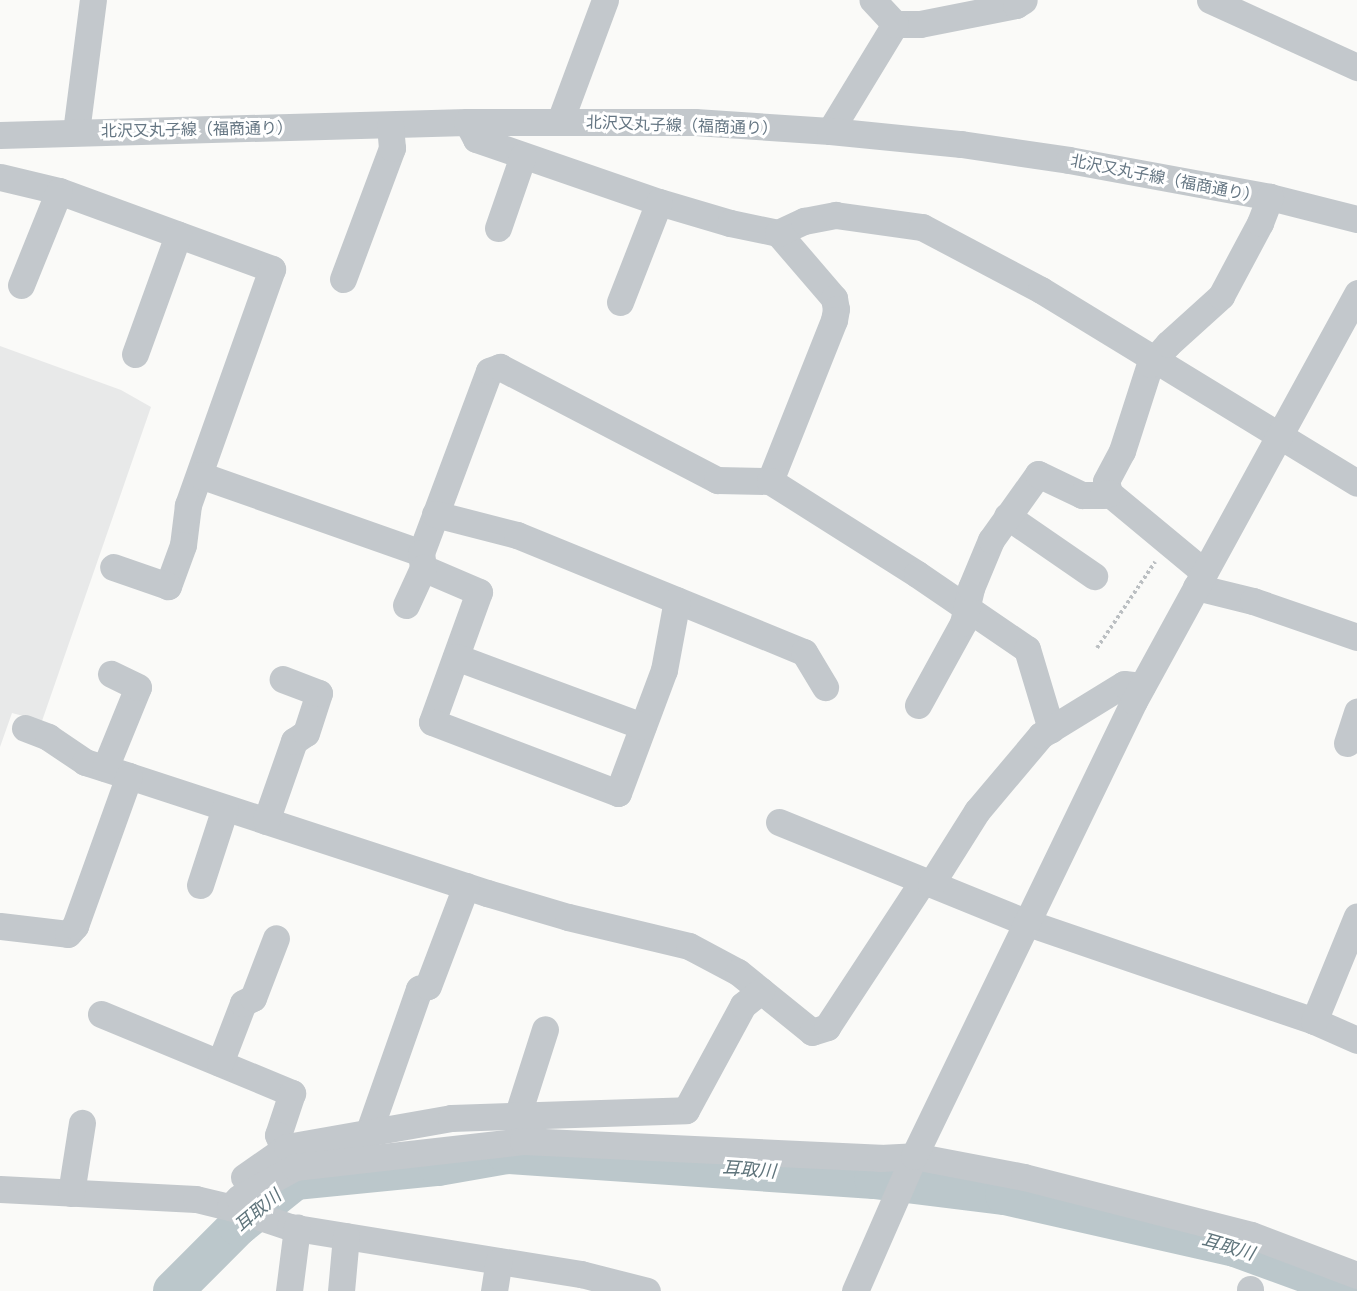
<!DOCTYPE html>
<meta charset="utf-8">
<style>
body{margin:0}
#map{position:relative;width:1357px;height:1291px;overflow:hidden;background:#fafaf8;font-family:Quicksand,"Noto Sans JP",sans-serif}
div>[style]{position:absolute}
.built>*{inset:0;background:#e8e9e9}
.river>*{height:40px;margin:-20px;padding:0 20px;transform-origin:20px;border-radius:20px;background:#bbc7cb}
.path>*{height:4px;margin-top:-2px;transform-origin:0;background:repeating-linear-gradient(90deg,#bbbfc2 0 3px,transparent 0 6px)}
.minor>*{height:27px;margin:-13.5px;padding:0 13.5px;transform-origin:13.5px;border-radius:13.5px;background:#c3c8cc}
span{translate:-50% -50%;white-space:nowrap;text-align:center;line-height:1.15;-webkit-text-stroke:6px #fff;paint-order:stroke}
.street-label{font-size:16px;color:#657683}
.water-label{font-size:18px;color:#60757c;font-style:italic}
</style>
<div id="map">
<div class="built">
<div style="clip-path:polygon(0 346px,121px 390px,151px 407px,42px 721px,12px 713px,0 747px)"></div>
</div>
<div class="river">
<div style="left:173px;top:1291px;width:92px;rotate:-45deg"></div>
<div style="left:238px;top:1226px;width:73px;rotate:-38.9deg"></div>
<div style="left:295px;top:1180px;width:144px;rotate:-5.6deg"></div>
<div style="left:438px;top:1166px;width:70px;rotate:-9.9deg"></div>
<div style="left:507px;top:1154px;width:368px;rotate:3.9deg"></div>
<div style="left:874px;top:1179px;width:132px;rotate:7deg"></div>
<div style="left:1005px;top:1195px;width:236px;rotate:12.7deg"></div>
<div style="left:1235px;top:1247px;width:129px;rotate:20deg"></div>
</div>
<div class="path">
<div style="left:1097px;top:648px;width:104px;rotate:-56deg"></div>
</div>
<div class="minor">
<div style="left:1210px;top:0;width:162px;rotate:24.5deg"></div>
<div style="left:895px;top:24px;width:25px"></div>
<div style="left:920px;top:24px;width:98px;rotate:-11.2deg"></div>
<div style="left:1016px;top:5px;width:9px;rotate:-32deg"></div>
<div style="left:560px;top:121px;width:129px;rotate:-69.6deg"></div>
<div style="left:467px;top:122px;width:19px;rotate:62deg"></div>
<div style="left:476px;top:139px;width:194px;rotate:19deg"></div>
<div style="left:659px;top:202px;width:74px;rotate:16.5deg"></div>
<div style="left:730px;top:223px;width:49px;rotate:11.8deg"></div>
<div style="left:778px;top:233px;width:86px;rotate:49.3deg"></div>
<div style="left:834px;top:298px;width:11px;rotate:80deg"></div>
<div style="left:836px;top:309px;width:11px;rotate:100deg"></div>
<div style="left:834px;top:320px;width:173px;rotate:111.7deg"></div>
<div style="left:830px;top:131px;width:125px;rotate:-58.7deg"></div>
<div style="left:895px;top:24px;width:33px;rotate:-133deg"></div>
<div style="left:76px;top:132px;width:133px;rotate:-82.7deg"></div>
<div style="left:0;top:135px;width:467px;rotate:-1.6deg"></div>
<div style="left:467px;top:122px;width:228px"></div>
<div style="left:695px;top:122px;width:135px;rotate:3.8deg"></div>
<div style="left:830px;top:131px;width:132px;rotate:5.7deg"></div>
<div style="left:961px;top:144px;width:109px;rotate:8.4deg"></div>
<div style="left:1069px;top:160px;width:204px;rotate:10.4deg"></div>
<div style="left:1270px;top:197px;width:90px;rotate:14.2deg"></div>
<div style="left:0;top:177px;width:61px;rotate:13.3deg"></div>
<div style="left:59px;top:191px;width:227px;rotate:20.1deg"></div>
<div style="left:272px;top:269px;width:251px;rotate:109.6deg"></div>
<div style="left:188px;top:505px;width:40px;rotate:97.1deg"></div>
<div style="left:183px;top:545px;width:44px;rotate:110.1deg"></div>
<div style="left:168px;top:586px;width:58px;rotate:-160.9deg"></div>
<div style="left:498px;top:228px;width:76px;rotate:-70.9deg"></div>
<div style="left:778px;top:233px;width:29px;rotate:-25deg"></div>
<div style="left:804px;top:221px;width:32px;rotate:-11deg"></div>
<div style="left:835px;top:215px;width:88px;rotate:7.9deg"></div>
<div style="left:922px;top:227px;width:135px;rotate:27.9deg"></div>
<div style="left:1041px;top:290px;width:370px;rotate:31.4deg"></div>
<div style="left:343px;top:279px;width:140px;rotate:-69.5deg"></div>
<div style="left:392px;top:148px;width:23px;rotate:-95deg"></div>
<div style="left:21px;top:285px;width:101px;rotate:-68deg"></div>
<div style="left:620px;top:302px;width:107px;rotate:-68.7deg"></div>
<div style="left:135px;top:354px;width:127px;rotate:-70.1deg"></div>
<div style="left:200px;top:475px;width:234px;rotate:19.4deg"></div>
<div style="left:421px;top:553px;width:194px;rotate:-69.5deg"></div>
<div style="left:489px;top:371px;width:12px;rotate:-20deg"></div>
<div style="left:500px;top:367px;width:245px;rotate:27.5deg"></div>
<div style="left:717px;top:480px;width:53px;rotate:1.1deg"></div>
<div style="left:770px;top:481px;width:174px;rotate:32.3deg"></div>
<div style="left:917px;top:574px;width:133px;rotate:34.3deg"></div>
<div style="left:1027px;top:649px;width:84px;rotate:73.3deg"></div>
<div style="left:435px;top:514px;width:85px;rotate:14.4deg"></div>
<div style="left:517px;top:535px;width:310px;rotate:22.2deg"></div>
<div style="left:804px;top:652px;width:41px;rotate:59deg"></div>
<div style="left:1007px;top:516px;width:106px;rotate:34.6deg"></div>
<div style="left:421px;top:553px;width:15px;rotate:82deg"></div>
<div style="left:423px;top:568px;width:61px;rotate:23.2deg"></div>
<div style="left:479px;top:592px;width:138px;rotate:109.9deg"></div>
<div style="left:432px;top:722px;width:199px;rotate:20.9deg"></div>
<div style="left:618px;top:793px;width:131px;rotate:-69.5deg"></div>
<div style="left:664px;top:670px;width:71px;rotate:-79.5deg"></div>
<div style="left:1204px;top:572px;width:124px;rotate:-140.3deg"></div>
<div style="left:1109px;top:493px;width:12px;rotate:-104deg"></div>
<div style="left:1106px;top:481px;width:34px;rotate:-62deg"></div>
<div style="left:1122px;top:451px;width:91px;rotate:-72.2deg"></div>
<div style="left:1150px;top:364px;width:27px;rotate:-48deg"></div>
<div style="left:1168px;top:344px;width:72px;rotate:-42.2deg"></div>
<div style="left:1221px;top:296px;width:83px;rotate:-61.9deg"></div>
<div style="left:1260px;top:223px;width:28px;rotate:-69deg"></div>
<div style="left:1196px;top:587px;width:59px;rotate:13.8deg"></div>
<div style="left:1253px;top:601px;width:110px;rotate:19.1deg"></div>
<div style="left:406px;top:605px;width:41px;rotate:-65.3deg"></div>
<div style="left:456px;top:657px;width:199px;rotate:20.3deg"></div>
<div style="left:918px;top:705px;width:94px;rotate:-61.2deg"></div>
<div style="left:963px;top:623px;width:36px;rotate:-77deg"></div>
<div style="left:971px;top:588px;width:52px;rotate:-67.4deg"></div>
<div style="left:991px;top:540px;width:81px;rotate:-54.5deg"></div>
<div style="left:1038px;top:474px;width:49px;rotate:25.5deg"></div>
<div style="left:1082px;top:495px;width:21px"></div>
<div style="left:1103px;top:495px;width:6px;rotate:-18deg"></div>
<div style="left:25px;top:728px;width:25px;rotate:21deg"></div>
<div style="left:48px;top:737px;width:45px;rotate:34deg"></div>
<div style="left:85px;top:762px;width:46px;rotate:17.7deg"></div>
<div style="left:129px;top:776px;width:377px;rotate:18.1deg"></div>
<div style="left:487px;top:893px;width:84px;rotate:16.5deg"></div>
<div style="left:568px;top:917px;width:124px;rotate:13.5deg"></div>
<div style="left:689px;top:946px;width:55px;rotate:28deg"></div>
<div style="left:738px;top:972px;width:95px;rotate:39deg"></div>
<div style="left:812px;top:1032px;width:16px;rotate:-18deg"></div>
<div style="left:827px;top:1027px;width:175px;rotate:-56.7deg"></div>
<div style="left:1347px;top:743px;width:33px;rotate:-72deg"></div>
<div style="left:105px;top:768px;width:87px;rotate:-67.8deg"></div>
<div style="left:138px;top:687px;width:30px;rotate:-154deg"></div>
<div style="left:266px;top:821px;width:85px;rotate:-70.7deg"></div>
<div style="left:294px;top:741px;width:14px;rotate:-34deg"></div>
<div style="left:306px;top:733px;width:42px;rotate:-72deg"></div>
<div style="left:319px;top:693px;width:39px;rotate:-159deg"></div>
<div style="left:779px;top:822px;width:269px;rotate:22.1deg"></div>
<div style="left:1028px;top:923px;width:302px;rotate:18.9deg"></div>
<div style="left:1314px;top:1021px;width:47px;rotate:23.8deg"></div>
<div style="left:931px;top:884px;width:86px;rotate:-57.8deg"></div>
<div style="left:977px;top:811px;width:99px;rotate:-49.9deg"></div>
<div style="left:1041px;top:735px;width:97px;rotate:-31.6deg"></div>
<div style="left:1124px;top:684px;width:18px;rotate:6deg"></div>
<div style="left:200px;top:885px;width:81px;rotate:-72deg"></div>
<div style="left:0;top:926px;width:68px;rotate:6.7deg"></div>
<div style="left:68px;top:934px;width:11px;rotate:-49deg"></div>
<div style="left:75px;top:926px;width:159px;rotate:-70.2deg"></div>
<div style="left:101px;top:1014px;width:207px;rotate:22.5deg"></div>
<div style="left:292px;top:1093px;width:44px;rotate:108.4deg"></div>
<div style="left:278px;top:1135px;width:15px;rotate:67deg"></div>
<div style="left:1314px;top:1021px;width:113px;rotate:-67.7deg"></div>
<div style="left:220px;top:1063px;width:64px;rotate:-69deg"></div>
<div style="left:243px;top:1003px;width:11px;rotate:-27deg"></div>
<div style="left:253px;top:998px;width:64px;rotate:-69deg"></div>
<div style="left:517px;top:1117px;width:92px;rotate:-72.3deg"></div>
<div style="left:369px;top:1131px;width:151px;rotate:-70.6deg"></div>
<div style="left:419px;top:989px;width:9px;rotate:-18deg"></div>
<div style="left:428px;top:986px;width:107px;rotate:-69.2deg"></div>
<div style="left:244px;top:1177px;width:52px;rotate:-34.9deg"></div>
<div style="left:287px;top:1147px;width:167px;rotate:-10deg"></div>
<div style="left:451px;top:1118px;width:235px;rotate:-1.9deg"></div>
<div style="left:686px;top:1110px;width:119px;rotate:-61.5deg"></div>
<div style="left:743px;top:1005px;width:23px;rotate:-38deg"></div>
<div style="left:0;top:1189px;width:196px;rotate:2.9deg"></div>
<div style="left:196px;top:1199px;width:42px;rotate:13.7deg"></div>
<div style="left:237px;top:1209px;width:56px;rotate:18.8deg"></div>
<div style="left:290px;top:1227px;width:295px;rotate:9.2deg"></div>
<div style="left:581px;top:1274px;width:68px;rotate:14.4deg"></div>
<div style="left:71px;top:1193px;width:71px;rotate:-81.1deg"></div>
<div style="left:230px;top:1207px;width:13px;rotate:-45deg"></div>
<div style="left:239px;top:1198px;width:64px;rotate:-29deg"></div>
<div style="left:295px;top:1167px;width:229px;rotate:-6.5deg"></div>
<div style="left:523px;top:1141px;width:357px;rotate:2.7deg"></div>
<div style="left:880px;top:1158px;width:34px;rotate:-3deg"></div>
<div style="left:914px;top:1156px;width:112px;rotate:10.8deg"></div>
<div style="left:1024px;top:1177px;width:234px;rotate:14.3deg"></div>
<div style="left:1251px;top:1235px;width:113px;rotate:20.7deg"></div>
<div style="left:289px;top:1291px;width:64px;rotate:-82.8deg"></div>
<div style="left:341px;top:1291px;width:55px;rotate:-84.8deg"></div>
<div style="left:494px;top:1291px;width:30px;rotate:-81deg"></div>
<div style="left:855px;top:1291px;width:147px;rotate:-66.4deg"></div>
<div style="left:914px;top:1156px;width:505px;rotate:-64.2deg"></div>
<div style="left:1134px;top:701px;width:465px;rotate:-61.3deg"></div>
<div style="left:1250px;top:1291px;width:2px;rotate:-90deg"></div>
</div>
<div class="street-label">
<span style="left:682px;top:125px;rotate:2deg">北沢又丸子線（福商通り）</span>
<span style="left:197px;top:129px;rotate:-1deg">北沢又丸子線（福商通り）</span>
<span style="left:1165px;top:178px;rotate:11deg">北沢又丸子線（福商通り）</span>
</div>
<div class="water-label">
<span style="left:749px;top:1170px;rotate:4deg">耳取川</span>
<span style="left:258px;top:1211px;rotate:-40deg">耳取川</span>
<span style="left:1228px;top:1247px;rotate:16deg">耳取川</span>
</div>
</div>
